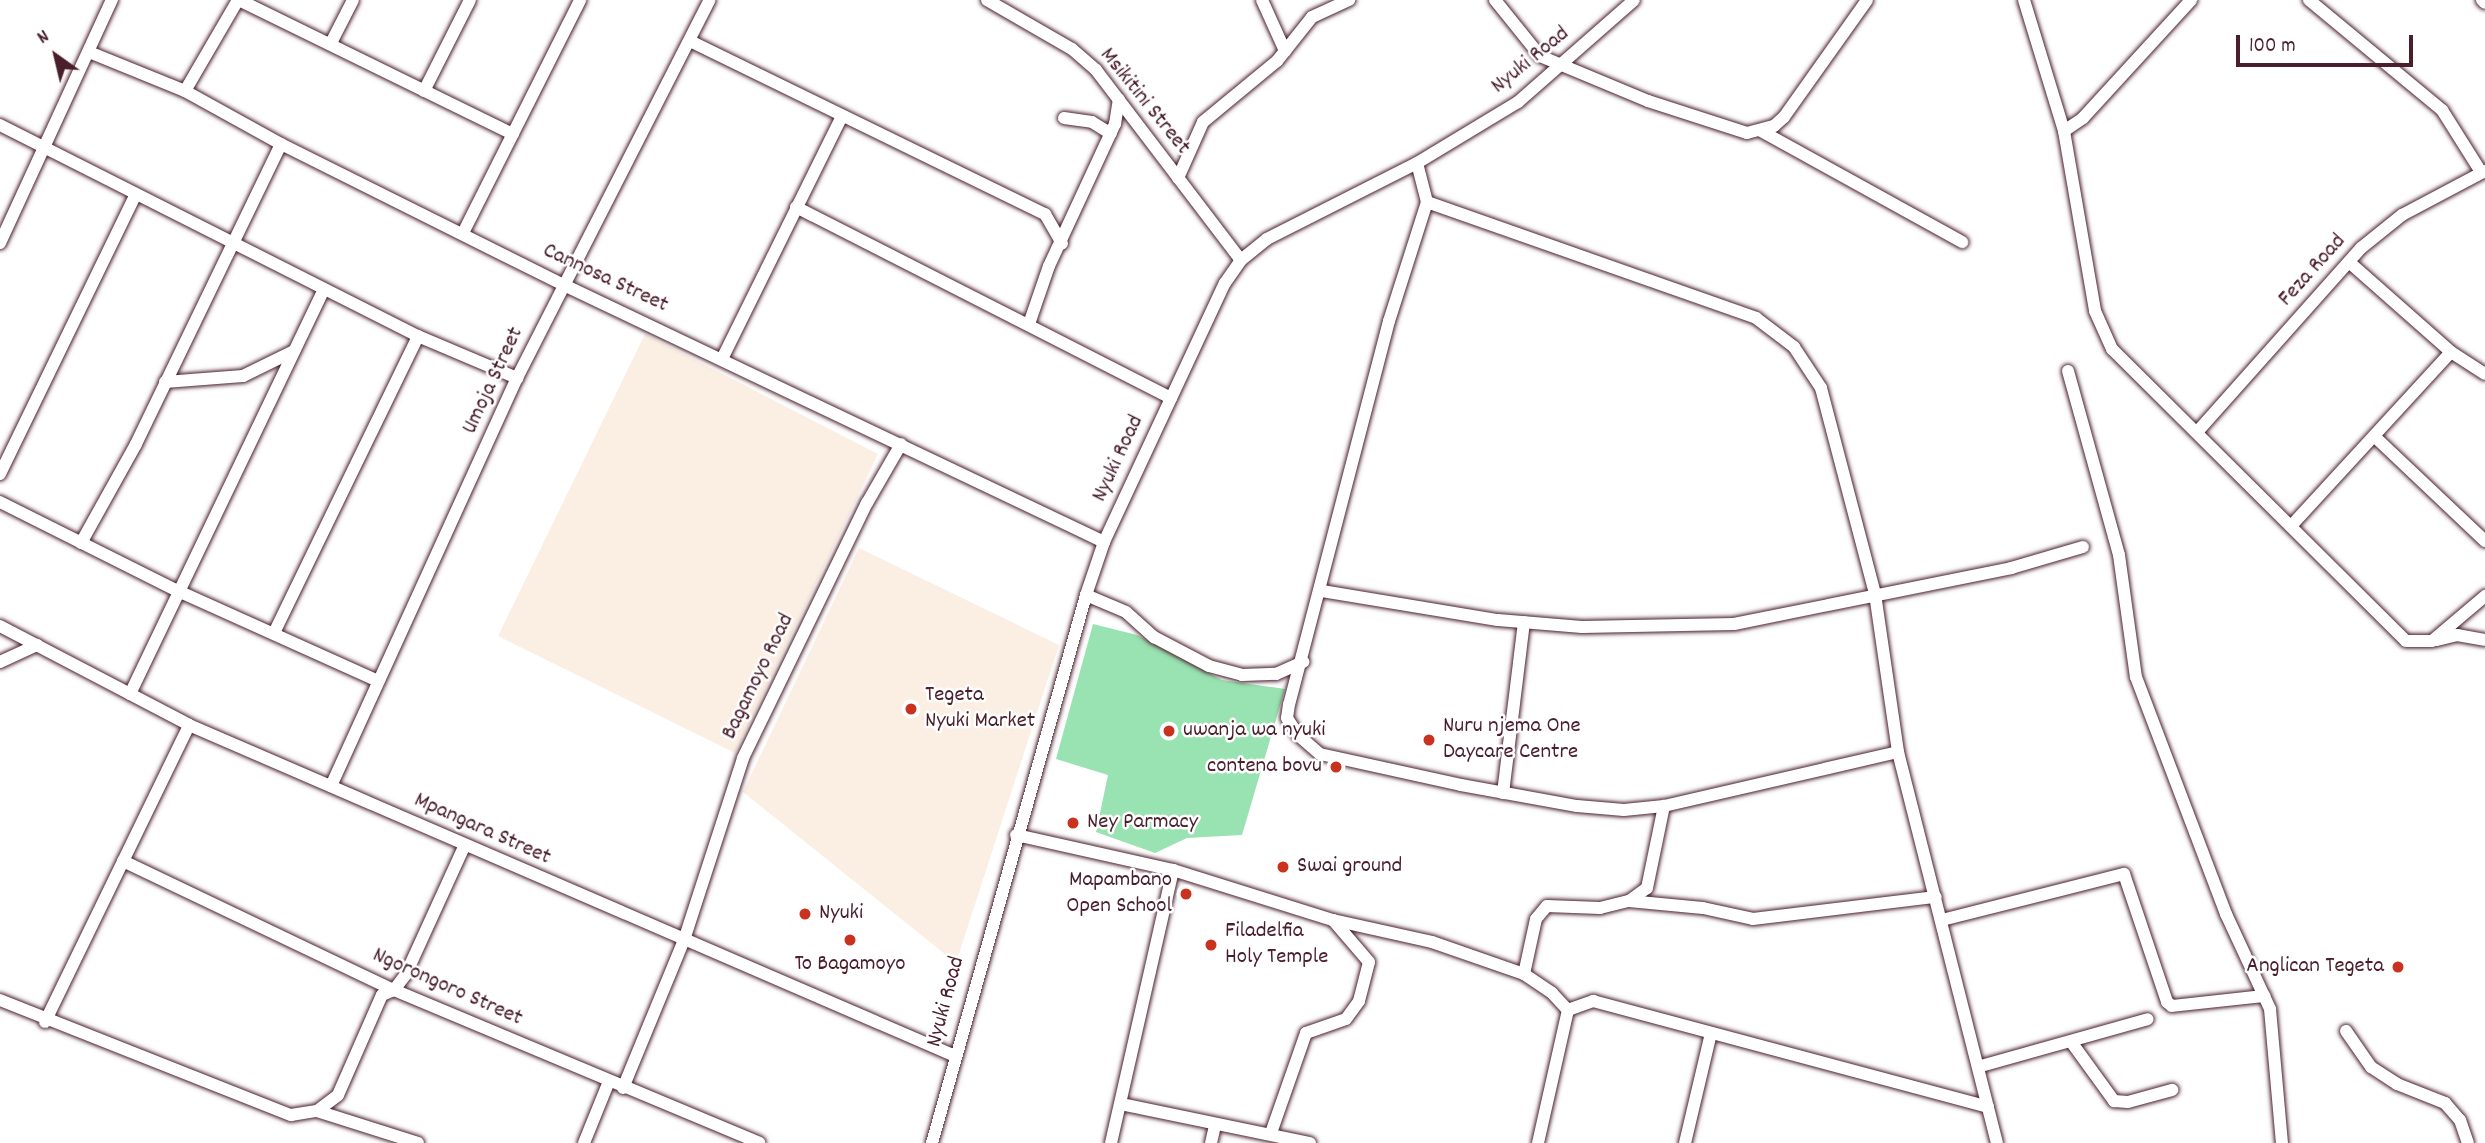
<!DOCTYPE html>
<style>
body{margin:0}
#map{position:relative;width:2485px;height:1143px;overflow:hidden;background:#fff;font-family:Dekko,sans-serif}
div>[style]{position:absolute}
.built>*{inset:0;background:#fbefe3}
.green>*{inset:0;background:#99e2b1}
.roads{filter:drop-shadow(0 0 2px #4a1f2b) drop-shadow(0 0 2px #4a1f2b)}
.minor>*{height:12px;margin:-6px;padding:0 6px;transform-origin:6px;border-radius:6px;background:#fff}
.dots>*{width:19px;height:19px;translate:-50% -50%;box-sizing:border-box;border:4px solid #fff;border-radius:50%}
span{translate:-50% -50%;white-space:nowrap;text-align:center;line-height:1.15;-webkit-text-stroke:5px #fff;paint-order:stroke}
.street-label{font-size:23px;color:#4a1f2b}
.poi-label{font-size:23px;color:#4a1f2b}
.left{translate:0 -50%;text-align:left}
.right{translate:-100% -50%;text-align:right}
.north{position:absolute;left:21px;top:21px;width:70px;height:70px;-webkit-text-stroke:5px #fff;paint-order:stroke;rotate:326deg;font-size:19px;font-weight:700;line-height:28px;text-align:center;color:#4a1f2b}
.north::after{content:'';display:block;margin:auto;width:24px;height:32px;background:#4a1f2b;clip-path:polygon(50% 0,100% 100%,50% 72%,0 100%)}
.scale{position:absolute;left:2236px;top:35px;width:177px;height:32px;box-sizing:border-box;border:4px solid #4a1f2b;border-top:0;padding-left:9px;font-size:21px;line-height:24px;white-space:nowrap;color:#4a1f2b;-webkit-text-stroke:5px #fff;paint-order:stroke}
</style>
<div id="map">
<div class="built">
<div style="clip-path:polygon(645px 334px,878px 454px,735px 753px,498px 636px)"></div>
<div style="clip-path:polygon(859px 548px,1059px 645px,956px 963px,743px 792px)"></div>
</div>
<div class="green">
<div style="clip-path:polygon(1093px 624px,1137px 635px,1222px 680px,1285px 689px,1242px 835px,1187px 838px,1155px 853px,1096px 832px,1108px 775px,1056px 759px)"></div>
</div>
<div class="roads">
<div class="minor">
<div style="left:239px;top:0;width:305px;rotate:26.1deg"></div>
<div style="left:987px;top:0;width:98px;rotate:30deg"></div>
<div style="left:1072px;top:49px;width:32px;rotate:41deg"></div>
<div style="left:1096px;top:70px;width:239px;rotate:52.7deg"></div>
<div style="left:1262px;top:0;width:56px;rotate:65.7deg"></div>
<div style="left:1495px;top:0;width:72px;rotate:51.2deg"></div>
<div style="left:1540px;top:56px;width:117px;rotate:22.6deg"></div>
<div style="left:1648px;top:101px;width:104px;rotate:17.9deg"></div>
<div style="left:1747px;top:133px;width:28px;rotate:-15deg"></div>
<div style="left:1774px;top:126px;width:13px;rotate:-42deg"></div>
<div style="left:1784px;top:117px;width:143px;rotate:-54.6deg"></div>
<div style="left:2024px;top:0;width:137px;rotate:73deg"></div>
<div style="left:2064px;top:131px;width:183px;rotate:80.2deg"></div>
<div style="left:2095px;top:311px;width:42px;rotate:65.9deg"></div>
<div style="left:2112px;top:349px;width:414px;rotate:44.8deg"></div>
<div style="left:2406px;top:641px;width:26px"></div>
<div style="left:2432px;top:641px;width:70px;rotate:-40.3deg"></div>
<div style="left:2309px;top:0;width:173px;rotate:39.6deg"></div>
<div style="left:2442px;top:110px;width:73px;rotate:57.8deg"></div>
<div style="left:2482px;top:0;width:4px;rotate:45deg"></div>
<div style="left:690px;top:41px;width:395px;rotate:26deg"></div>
<div style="left:1045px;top:214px;width:34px;rotate:60deg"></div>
<div style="left:331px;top:43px;width:48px;rotate:-62.9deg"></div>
<div style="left:89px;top:52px;width:104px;rotate:22.1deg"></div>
<div style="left:185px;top:91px;width:110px;rotate:28.9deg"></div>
<div style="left:281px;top:144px;width:316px;rotate:26.5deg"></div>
<div style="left:564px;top:285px;width:598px;rotate:25.45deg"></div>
<div style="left:185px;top:91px;width:105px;rotate:-59.8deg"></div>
<div style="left:424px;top:91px;width:102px;rotate:-63.2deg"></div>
<div style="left:1064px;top:118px;width:28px;rotate:8deg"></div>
<div style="left:1092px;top:122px;width:22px;rotate:32deg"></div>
<div style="left:0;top:125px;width:468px;rotate:26.8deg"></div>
<div style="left:418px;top:336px;width:108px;rotate:23deg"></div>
<div style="left:1761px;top:131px;width:230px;rotate:28.9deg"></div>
<div style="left:2064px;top:131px;width:23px;rotate:-34deg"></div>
<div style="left:2083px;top:118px;width:160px;rotate:-47.5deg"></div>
<div style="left:1417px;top:163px;width:40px;rotate:75.6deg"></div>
<div style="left:1427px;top:202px;width:125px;rotate:107.7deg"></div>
<div style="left:1389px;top:321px;width:396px;rotate:104.6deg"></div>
<div style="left:1289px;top:704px;width:14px;rotate:98deg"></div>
<div style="left:1287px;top:718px;width:20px;rotate:57deg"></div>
<div style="left:1298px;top:735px;width:29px;rotate:41deg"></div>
<div style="left:1320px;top:754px;width:144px;rotate:12.4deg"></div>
<div style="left:1461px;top:785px;width:118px;rotate:10.3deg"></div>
<div style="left:1577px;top:806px;width:47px;rotate:4.9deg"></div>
<div style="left:1624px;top:810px;width:40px;rotate:-5.7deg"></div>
<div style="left:1664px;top:806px;width:240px;rotate:-13deg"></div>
<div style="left:1178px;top:178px;width:61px;rotate:-65.9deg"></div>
<div style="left:1203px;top:122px;width:96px;rotate:-39.5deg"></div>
<div style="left:1277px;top:61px;width:56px;rotate:-51.5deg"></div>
<div style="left:1312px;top:17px;width:41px;rotate:-24.7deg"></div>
<div style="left:1427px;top:202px;width:349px;rotate:19.4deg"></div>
<div style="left:1756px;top:318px;width:48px;rotate:37.3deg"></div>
<div style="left:1794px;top:347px;width:49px;rotate:56.6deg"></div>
<div style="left:1821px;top:388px;width:213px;rotate:75.3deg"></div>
<div style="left:1875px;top:594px;width:160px;rotate:81.7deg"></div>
<div style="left:1898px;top:752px;width:403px;rotate:75.8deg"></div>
<div style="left:796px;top:207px;width:421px;rotate:27deg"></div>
<div style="left:463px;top:233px;width:261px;rotate:-63.3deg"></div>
<div style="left:0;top:243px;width:268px;rotate:-65.3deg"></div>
<div style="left:2349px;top:262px;width:136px;rotate:41.4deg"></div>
<div style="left:2451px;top:352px;width:40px;rotate:32.9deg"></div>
<div style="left:1029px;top:324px;width:61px;rotate:-71deg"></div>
<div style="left:1049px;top:266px;width:157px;rotate:-65.1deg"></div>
<div style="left:1115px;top:124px;width:25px;rotate:-81deg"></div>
<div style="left:723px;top:357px;width:269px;rotate:-63.7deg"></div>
<div style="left:2068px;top:371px;width:191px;rotate:74.5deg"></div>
<div style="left:2119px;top:555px;width:123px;rotate:82.1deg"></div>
<div style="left:2136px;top:677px;width:254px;rotate:69.2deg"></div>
<div style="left:2226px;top:914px;width:105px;rotate:65.1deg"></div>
<div style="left:2270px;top:1009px;width:135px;rotate:84.9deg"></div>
<div style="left:165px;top:382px;width:78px;rotate:-4.4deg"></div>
<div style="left:243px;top:376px;width:57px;rotate:-26.1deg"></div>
<div style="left:2198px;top:431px;width:245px;rotate:-48.3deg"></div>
<div style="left:2361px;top:248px;width:53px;rotate:-38.8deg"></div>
<div style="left:2402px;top:215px;width:94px;rotate:-27.9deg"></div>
<div style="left:2374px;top:436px;width:153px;rotate:43.4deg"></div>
<div style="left:0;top:474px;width:311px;rotate:-64.1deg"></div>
<div style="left:0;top:502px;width:199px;rotate:26.6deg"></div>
<div style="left:178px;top:591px;width:217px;rotate:24.2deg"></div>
<div style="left:2291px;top:526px;width:236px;rotate:-47.4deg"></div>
<div style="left:81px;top:543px;width:113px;rotate:-60.9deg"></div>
<div style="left:136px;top:444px;width:333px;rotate:-64.2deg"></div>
<div style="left:1322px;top:591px;width:178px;rotate:9.4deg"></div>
<div style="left:1498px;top:620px;width:84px;rotate:4.8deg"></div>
<div style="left:1582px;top:627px;width:152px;rotate:-1.1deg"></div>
<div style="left:1734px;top:624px;width:283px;rotate:-11.4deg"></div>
<div style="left:2011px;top:568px;width:75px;rotate:-16.3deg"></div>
<div style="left:1086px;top:595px;width:43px;rotate:23deg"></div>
<div style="left:1126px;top:612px;width:38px;rotate:42deg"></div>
<div style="left:1154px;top:637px;width:62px;rotate:27.8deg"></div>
<div style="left:1209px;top:666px;width:34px;rotate:15deg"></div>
<div style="left:1242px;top:675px;width:34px;rotate:-2deg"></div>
<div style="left:1276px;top:674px;width:30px;rotate:-24deg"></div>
<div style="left:0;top:626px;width:213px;rotate:27.6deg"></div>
<div style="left:189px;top:725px;width:834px;rotate:23.37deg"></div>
<div style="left:274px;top:633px;width:330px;rotate:-64.1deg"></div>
<div style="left:2437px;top:640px;width:21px;rotate:-14deg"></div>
<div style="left:2457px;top:635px;width:28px;rotate:10deg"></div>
<div style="left:0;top:662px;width:41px;rotate:-24.7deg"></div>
<div style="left:130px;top:694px;width:449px;rotate:-64.4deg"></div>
<div style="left:331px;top:786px;width:448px;rotate:-65.5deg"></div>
<div style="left:517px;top:378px;width:424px;rotate:-63deg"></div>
<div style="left:1503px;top:793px;width:172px;rotate:-83deg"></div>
<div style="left:1016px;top:835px;width:161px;rotate:12.6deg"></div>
<div style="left:1173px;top:870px;width:168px;rotate:17.4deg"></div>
<div style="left:1333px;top:920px;width:101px;rotate:12.5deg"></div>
<div style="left:1432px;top:942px;width:97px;rotate:19.2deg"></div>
<div style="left:1524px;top:974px;width:34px;rotate:34deg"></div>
<div style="left:1552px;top:993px;width:23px;rotate:47deg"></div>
<div style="left:123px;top:861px;width:300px;rotate:25.5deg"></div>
<div style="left:394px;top:990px;width:396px;rotate:22.7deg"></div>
<div style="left:1629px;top:901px;width:74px;rotate:5.4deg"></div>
<div style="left:1703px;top:908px;width:51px;rotate:12.4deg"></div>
<div style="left:1753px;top:919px;width:184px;rotate:-6.9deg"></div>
<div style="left:1942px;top:920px;width:188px;rotate:-14.2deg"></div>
<div style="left:2124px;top:874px;width:135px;rotate:71.4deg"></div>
<div style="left:2167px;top:1002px;width:6px;rotate:39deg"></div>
<div style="left:2172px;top:1006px;width:93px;rotate:-6.2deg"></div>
<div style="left:1524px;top:974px;width:56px;rotate:-77.7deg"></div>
<div style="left:1536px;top:919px;width:17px;rotate:-50deg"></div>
<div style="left:1547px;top:906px;width:53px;rotate:2.2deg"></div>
<div style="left:1600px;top:908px;width:30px;rotate:-14deg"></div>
<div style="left:1629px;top:901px;width:22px;rotate:-36deg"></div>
<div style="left:1647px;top:888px;width:84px;rotate:-78.3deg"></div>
<div style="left:0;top:1000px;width:313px;rotate:21.6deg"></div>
<div style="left:291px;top:1115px;width:26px;rotate:-9deg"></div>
<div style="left:317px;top:1111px;width:26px;rotate:-37deg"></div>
<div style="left:338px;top:1095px;width:109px;rotate:-66.3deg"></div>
<div style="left:382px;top:995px;width:13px;rotate:-23deg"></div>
<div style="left:394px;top:990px;width:20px;rotate:-53deg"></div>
<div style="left:406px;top:974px;width:140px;rotate:-65.5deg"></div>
<div style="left:45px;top:1022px;width:330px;rotate:-64.1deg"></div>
<div style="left:2346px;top:1031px;width:44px;rotate:55.2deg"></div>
<div style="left:2371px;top:1067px;width:31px;rotate:33deg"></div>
<div style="left:2397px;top:1084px;width:52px;rotate:21.6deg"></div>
<div style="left:2445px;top:1103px;width:23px;rotate:49deg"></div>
<div style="left:2460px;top:1120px;width:24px;rotate:71deg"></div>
<div style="left:2072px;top:1043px;width:72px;rotate:54.1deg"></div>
<div style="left:2114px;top:1101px;width:14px;rotate:4deg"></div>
<div style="left:2128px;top:1102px;width:46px;rotate:-15.3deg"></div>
<div style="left:1981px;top:1066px;width:173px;rotate:-15.7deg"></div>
<div style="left:623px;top:1088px;width:160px;rotate:-67.6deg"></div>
<div style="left:684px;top:940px;width:191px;rotate:-72deg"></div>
<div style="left:743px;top:758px;width:284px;rotate:-64.1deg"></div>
<div style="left:867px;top:503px;width:68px;rotate:-60deg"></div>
<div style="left:1121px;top:1104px;width:193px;rotate:11.7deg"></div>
<div style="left:317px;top:1111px;width:106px;rotate:17.6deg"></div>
<div style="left:1271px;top:1133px;width:106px;rotate:-70.7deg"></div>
<div style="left:1306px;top:1033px;width:42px;rotate:-19.3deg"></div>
<div style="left:1346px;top:1019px;width:22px;rotate:-54deg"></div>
<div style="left:1359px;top:1001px;width:40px;rotate:-75.6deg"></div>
<div style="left:1369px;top:962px;width:55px;rotate:-130.6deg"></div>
<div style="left:584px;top:1143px;width:67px;rotate:-68deg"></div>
<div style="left:932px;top:1143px;width:569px;rotate:-74.3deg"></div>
<div style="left:1086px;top:595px;width:56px;rotate:-71.2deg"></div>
<div style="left:1104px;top:542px;width:286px;rotate:-65deg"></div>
<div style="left:1225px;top:283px;width:28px;rotate:-55deg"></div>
<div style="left:1241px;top:260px;width:33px;rotate:-39deg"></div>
<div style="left:1267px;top:239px;width:168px;rotate:-26.9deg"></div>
<div style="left:1417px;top:163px;width:118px;rotate:-31.1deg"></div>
<div style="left:1518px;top:102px;width:154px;rotate:-41.3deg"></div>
<div style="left:1111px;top:1143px;width:280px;rotate:-77.2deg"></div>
<div style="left:1211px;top:1143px;width:18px;rotate:-77deg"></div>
<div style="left:1538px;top:1143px;width:136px;rotate:-77.3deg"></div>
<div style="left:1568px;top:1010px;width:27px;rotate:-20deg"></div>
<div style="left:1593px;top:1001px;width:409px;rotate:15deg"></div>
<div style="left:1685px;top:1143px;width:113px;rotate:-76.7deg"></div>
</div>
</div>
<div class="dots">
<div style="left:911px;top:709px;background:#c8321e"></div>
<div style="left:1169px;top:731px;background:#c8321e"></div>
<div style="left:1429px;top:740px;background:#c8321e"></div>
<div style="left:1336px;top:767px;background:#c8321e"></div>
<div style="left:1073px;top:823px;background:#c8321e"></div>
<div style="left:1283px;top:867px;background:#c8321e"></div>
<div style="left:1186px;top:894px;background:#c8321e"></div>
<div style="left:805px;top:914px;background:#c8321e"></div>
<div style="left:850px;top:940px;background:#c8321e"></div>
<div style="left:1211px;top:945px;background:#c8321e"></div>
<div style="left:2398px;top:967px;background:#c8321e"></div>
</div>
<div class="street-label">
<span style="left:1531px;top:61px;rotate:-39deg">Nyuki Road</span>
<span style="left:1144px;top:102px;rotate:51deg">Msikitini Street</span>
<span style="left:2313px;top:271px;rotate:-48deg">Feza Road</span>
<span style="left:605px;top:279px;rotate:25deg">Cannosa Street</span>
<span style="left:494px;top:381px;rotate:-65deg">Umoja Street</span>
<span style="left:1119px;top:459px;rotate:-65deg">Nyuki Road</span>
<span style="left:759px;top:677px;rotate:-64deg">Bagamoyo Road</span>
<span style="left:482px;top:830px;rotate:24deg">Mpangara Street</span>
<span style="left:447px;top:988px;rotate:24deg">Ngorongoro Street</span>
<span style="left:947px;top:1002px;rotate:-75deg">Nyuki Road</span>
</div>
<div class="poi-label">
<span class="left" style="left:925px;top:709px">Tegeta<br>Nyuki Market</span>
<span class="left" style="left:1443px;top:740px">Nuru njema One<br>Daycare Centre</span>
<span class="left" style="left:1183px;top:731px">uwanja wa nyuki</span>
<span class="right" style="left:1322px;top:767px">contena bovu</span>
<span class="left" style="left:1087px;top:823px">Ney Parmacy</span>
<span class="left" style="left:1297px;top:867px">Swai ground</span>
<span class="right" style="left:1172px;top:894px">Mapambano<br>Open School</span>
<span class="left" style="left:819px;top:914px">Nyuki</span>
<span class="left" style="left:1225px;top:945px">Filadelfia<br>Holy Temple</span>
<span style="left:850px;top:965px">To Bagamoyo</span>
<span class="right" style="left:2384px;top:967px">Anglican Tegeta</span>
</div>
<div class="north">N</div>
<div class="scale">100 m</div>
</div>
